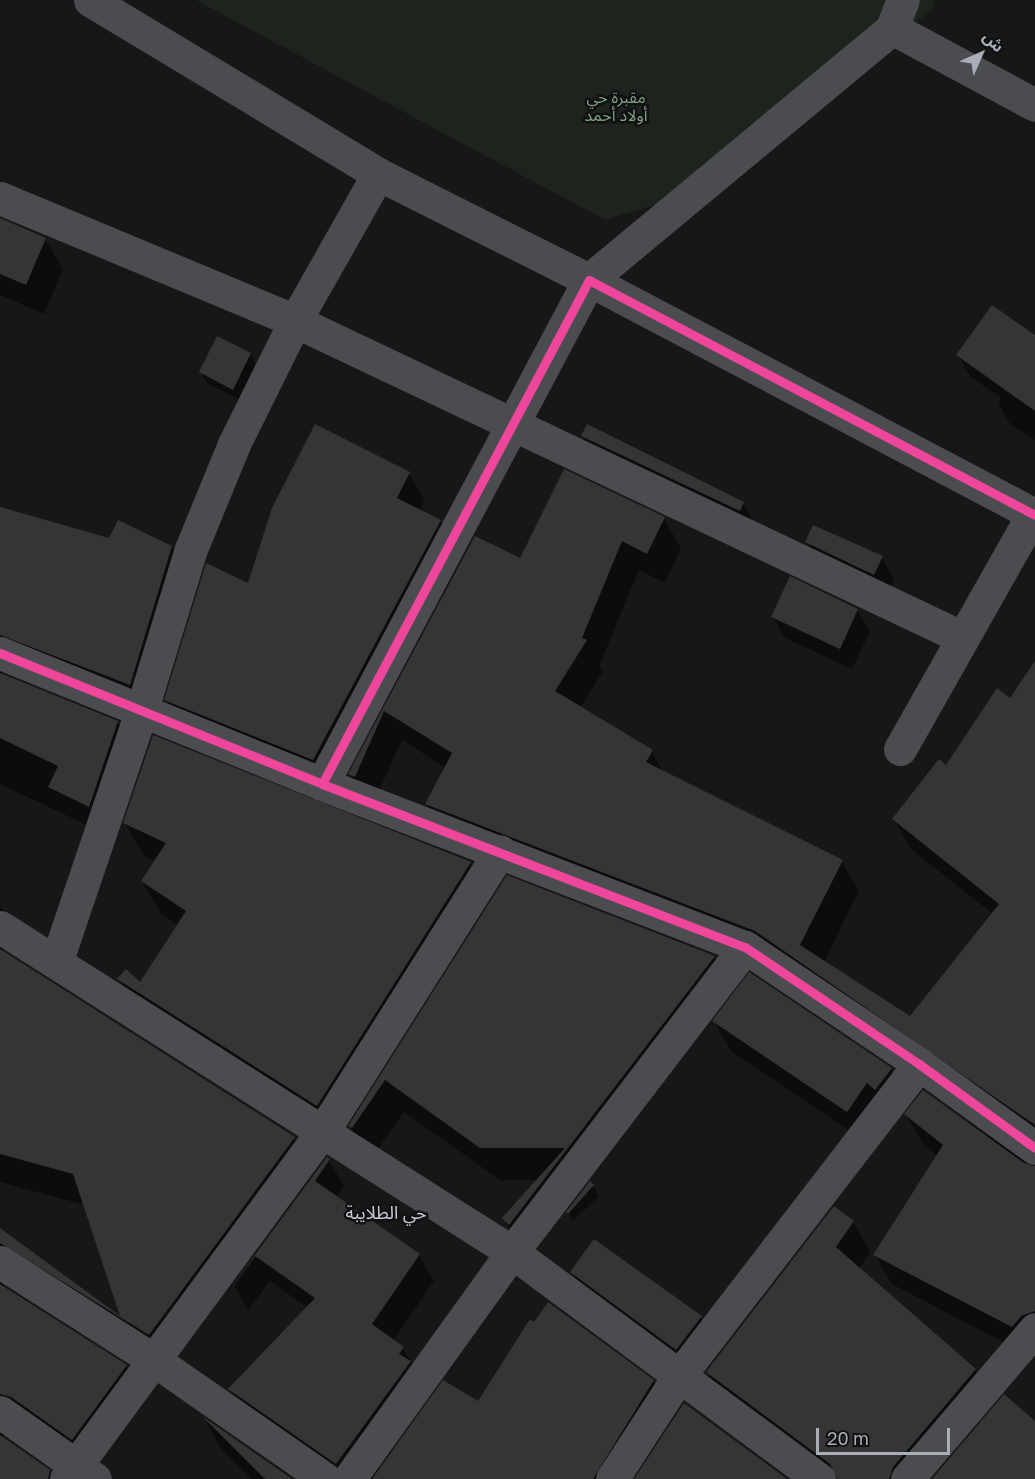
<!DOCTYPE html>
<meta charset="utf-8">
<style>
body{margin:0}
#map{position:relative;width:1035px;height:1479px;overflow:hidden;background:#171717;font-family:"Golos Text","Noto Sans Arabic",sans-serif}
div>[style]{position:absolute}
.green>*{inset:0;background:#1d241e}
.shadow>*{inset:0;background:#0007}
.building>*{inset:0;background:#353536}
.minor>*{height:33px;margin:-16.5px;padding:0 16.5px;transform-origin:16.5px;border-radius:16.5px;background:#4b4c50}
.cycleway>*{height:9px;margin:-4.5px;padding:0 4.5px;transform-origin:4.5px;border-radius:4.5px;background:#ed469a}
span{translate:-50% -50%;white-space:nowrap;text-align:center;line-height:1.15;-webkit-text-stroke:5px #111113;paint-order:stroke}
.park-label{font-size:16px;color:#7fa381}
.neighbourhood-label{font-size:18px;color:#c9ccd4}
.north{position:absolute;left:951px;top:24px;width:60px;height:60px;-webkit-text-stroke:4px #111113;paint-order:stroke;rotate:45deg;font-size:16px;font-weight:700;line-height:24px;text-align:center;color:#a8adb8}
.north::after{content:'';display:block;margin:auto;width:21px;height:27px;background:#a8adb8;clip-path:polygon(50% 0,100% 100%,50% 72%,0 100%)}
.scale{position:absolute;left:816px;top:1428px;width:134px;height:27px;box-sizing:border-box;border:3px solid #a8adb8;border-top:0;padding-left:8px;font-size:18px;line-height:21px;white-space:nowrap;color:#a8adb8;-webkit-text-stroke:4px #111113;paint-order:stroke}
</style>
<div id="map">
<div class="green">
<div style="clip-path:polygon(196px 0,934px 0,933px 9px,683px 196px,605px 220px)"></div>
</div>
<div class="shadow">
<div style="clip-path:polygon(0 180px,20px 210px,6px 213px,1px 219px,45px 239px,63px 269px,44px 314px,0 295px)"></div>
<div style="clip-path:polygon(218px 338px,250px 354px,256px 365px,239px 399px,207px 383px,201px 372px)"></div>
<div style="clip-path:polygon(1035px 341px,1035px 440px,1010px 424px,998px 403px,1001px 398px,970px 376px,958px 355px)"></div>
<div style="clip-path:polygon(583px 436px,743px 503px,760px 534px,600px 466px)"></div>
<div style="clip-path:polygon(409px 474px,425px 501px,419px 511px,440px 521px,455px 548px,329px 786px,182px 727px,166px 699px,249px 585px)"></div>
<div style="clip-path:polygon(0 508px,110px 540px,171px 547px,188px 576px,146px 713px,4px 667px,1px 675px,117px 722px,134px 751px,106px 834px,0 784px)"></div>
<div style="clip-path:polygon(664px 519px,681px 548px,665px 583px,639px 570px,599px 666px,603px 671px,580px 708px,652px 751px,663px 772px,842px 861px,859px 891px,824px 962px,910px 1018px,993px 914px,911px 849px,894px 820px,1035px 673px,1035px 1142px,774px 961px,444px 833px,427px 804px,446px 768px,402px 740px,372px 806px,367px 804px,350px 774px,475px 538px,521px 560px)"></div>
<div style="clip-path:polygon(807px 542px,882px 558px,894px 579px,886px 595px,819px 563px)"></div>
<div style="clip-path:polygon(857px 610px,870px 631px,852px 669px,785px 638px,773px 617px)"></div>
<div style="clip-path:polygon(125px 823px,470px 863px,489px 896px,336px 1138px,138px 1012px,119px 979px,140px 984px,178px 925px,161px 914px,142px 881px,155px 861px,144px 856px)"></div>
<div style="clip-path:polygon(507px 877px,714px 957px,732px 989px,522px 1251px,504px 1218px,538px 1180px,500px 1180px,404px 1112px,371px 1159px,350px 1126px)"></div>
<div style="clip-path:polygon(0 906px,24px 943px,11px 944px,2px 952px,294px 1138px,314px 1172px,169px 1368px,20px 1277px,3px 1285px,126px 1366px,145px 1400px,92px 1472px,12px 1428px,2px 1436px,49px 1471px,53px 1479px,0 1479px,0 1230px,123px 1320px,85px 1205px,0 1182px)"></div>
<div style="clip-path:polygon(714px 1021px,891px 1069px,908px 1100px,865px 1141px,731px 1051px)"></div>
<div style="clip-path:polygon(923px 1092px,1035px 1167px,1035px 1351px,1030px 1356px,892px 1284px,875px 1255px,938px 1156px,923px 1144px,906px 1114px)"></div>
<div style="clip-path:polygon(328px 1159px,344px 1186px,336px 1197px,419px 1255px,434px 1281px,393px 1341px,403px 1348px,418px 1374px,337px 1479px,245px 1415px,230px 1389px,308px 1308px,270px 1281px,248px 1310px,234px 1286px)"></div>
<div style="clip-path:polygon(593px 1186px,599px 1196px,573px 1221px,568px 1212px)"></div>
<div style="clip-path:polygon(853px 1222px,870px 1252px,859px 1269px,975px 1370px,992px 1400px,925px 1479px,829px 1479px,725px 1402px,708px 1372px)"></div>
<div style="clip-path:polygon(572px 1272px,701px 1317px,718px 1347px,693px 1379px,589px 1302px)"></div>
<div style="clip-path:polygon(653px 1381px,670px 1411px,626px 1479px,371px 1479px,443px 1382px,479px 1403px)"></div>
<div style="clip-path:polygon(206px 1422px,289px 1479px,251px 1479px,220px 1447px)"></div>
</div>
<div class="building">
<div style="clip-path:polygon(0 218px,46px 238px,26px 285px,0 274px)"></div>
<div style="clip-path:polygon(992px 305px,1035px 335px,1035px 411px,956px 355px)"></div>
<div style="clip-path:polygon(217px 336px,251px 353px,233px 390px,199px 372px)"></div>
<div style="clip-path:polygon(315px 424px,410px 472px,397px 498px,441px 520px,313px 760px,164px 700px,206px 563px,248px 583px,272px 508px)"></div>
<div style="clip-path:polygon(587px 424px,744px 502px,740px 511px,581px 436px)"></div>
<div style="clip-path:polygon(564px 469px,665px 517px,647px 554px,622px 541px,582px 638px,587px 640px,555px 691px,653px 750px,646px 762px,843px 860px,800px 945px,910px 1016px,999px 904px,892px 819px,939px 759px,946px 765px,997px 688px,1010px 698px,1035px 661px,1035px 1125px,755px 931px,425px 804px,452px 753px,384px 711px,355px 777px,348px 774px,475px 536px,520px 558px)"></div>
<div style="clip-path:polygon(0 507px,109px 538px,118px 520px,172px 546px,130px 685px,0 635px)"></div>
<div style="clip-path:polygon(813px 525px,883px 556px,874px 575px,805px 542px)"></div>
<div style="clip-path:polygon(790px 576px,858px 609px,840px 649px,771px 617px)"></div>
<div style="clip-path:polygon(0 673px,118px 721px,89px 807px,48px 787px,58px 766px,0 738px)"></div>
<div style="clip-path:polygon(153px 735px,471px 862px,317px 1106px,117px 979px,126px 969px,140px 982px,186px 911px,141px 881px,166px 843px,123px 823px)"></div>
<div style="clip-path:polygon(507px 875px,715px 956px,509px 1225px,502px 1218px,565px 1148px,480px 1148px,385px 1080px,352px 1128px,348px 1126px)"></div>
<div style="clip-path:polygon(0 949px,295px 1137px,149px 1335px,0 1243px,0 1228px,120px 1316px,73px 1174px,0 1154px)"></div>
<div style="clip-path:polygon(749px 972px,892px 1068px,875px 1090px,867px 1083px,847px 1112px,712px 1021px)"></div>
<div style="clip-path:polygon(923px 1090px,1024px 1163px,1035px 1166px,1035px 1311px,1021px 1316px,1012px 1327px,873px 1255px,943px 1145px,904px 1114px)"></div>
<div style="clip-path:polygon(327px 1157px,330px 1159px,315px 1181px,420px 1254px,372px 1324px,404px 1347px,399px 1354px,411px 1361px,336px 1464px,228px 1389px,315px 1298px,255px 1256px,232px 1286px)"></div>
<div style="clip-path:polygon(590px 1181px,594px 1185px,568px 1214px,566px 1212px)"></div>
<div style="clip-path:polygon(834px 1206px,854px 1221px,836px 1247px,976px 1369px,893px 1467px,889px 1479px,837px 1479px,830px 1464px,706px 1372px)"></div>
<div style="clip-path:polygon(594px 1239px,702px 1316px,676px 1350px,570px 1272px)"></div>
<div style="clip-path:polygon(0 1284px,127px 1365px,72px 1440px,11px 1397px,0 1394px)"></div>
<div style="clip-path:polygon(548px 1302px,654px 1380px,593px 1479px,372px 1479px,443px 1380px,478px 1401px,530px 1319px,534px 1322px)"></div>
<div style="clip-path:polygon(1004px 1394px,1035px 1421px,1035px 1479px,932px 1479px)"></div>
<div style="clip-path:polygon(684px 1403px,787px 1479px,634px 1479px)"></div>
<div style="clip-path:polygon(202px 1416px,292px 1479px,265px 1479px)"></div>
<div style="clip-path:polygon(0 1435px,50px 1470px,48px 1479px,0 1479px)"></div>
</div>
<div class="minor">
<div style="left:90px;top:0;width:336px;rotate:31.1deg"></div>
<div style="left:378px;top:174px;width:236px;rotate:26.7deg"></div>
<div style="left:589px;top:280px;width:394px;rotate:-39.7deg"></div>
<div style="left:892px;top:28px;width:30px;rotate:-69deg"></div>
<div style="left:892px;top:28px;width:162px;rotate:28.3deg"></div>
<div style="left:0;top:198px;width:320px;rotate:22.6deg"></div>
<div style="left:295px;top:321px;width:737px;rotate:25.38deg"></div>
<div style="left:0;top:653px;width:348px;rotate:22.1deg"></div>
<div style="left:322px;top:784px;width:453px;rotate:21.1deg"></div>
<div style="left:745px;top:947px;width:210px;rotate:33.9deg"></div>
<div style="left:919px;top:1064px;width:143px;rotate:35.9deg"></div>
<div style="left:900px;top:749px;width:270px;rotate:-60.5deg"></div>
<div style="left:322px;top:784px;width:570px;rotate:-62.09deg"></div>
<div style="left:589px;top:280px;width:504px;rotate:27.79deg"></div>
<div style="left:0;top:927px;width:606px;rotate:32.41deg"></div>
<div style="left:512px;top:1252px;width:382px;rotate:36.5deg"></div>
<div style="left:57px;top:960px;width:265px;rotate:-71.3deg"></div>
<div style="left:142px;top:709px;width:167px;rotate:-73deg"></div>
<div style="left:191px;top:549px;width:113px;rotate:-67.7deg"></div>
<div style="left:234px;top:444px;width:137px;rotate:-63.6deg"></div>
<div style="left:295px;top:321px;width:169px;rotate:-60.5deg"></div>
<div style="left:0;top:1262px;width:183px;rotate:32.5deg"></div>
<div style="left:154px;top:1360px;width:208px;rotate:34.8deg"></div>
<div style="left:0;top:1412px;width:116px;rotate:35.2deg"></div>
<div style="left:66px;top:1479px;width:433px;rotate:-53.6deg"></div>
<div style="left:323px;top:1131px;width:331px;rotate:-57.7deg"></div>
<div style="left:349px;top:1479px;width:279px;rotate:-54.3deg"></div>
<div style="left:512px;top:1252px;width:384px;rotate:-52.6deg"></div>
<div style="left:612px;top:1479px;width:123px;rotate:-57deg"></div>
<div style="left:679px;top:1376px;width:394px;rotate:-52.4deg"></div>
<div style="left:907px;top:1479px;width:197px;rotate:-49.5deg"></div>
</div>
<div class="cycleway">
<div style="left:0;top:653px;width:348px;rotate:22.1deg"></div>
<div style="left:322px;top:784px;width:453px;rotate:21.1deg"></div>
<div style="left:745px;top:947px;width:210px;rotate:33.9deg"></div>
<div style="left:919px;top:1064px;width:143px;rotate:35.9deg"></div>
<div style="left:322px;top:784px;width:570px;rotate:-62.09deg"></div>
<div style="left:589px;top:280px;width:504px;rotate:27.79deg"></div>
</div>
<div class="park-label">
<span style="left:616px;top:106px">مقبرة حي<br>أولاد أحمد</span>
</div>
<div class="neighbourhood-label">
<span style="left:386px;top:1212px">حي الطلايبة</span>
</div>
<div class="north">ش</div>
<div class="scale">20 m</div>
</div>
